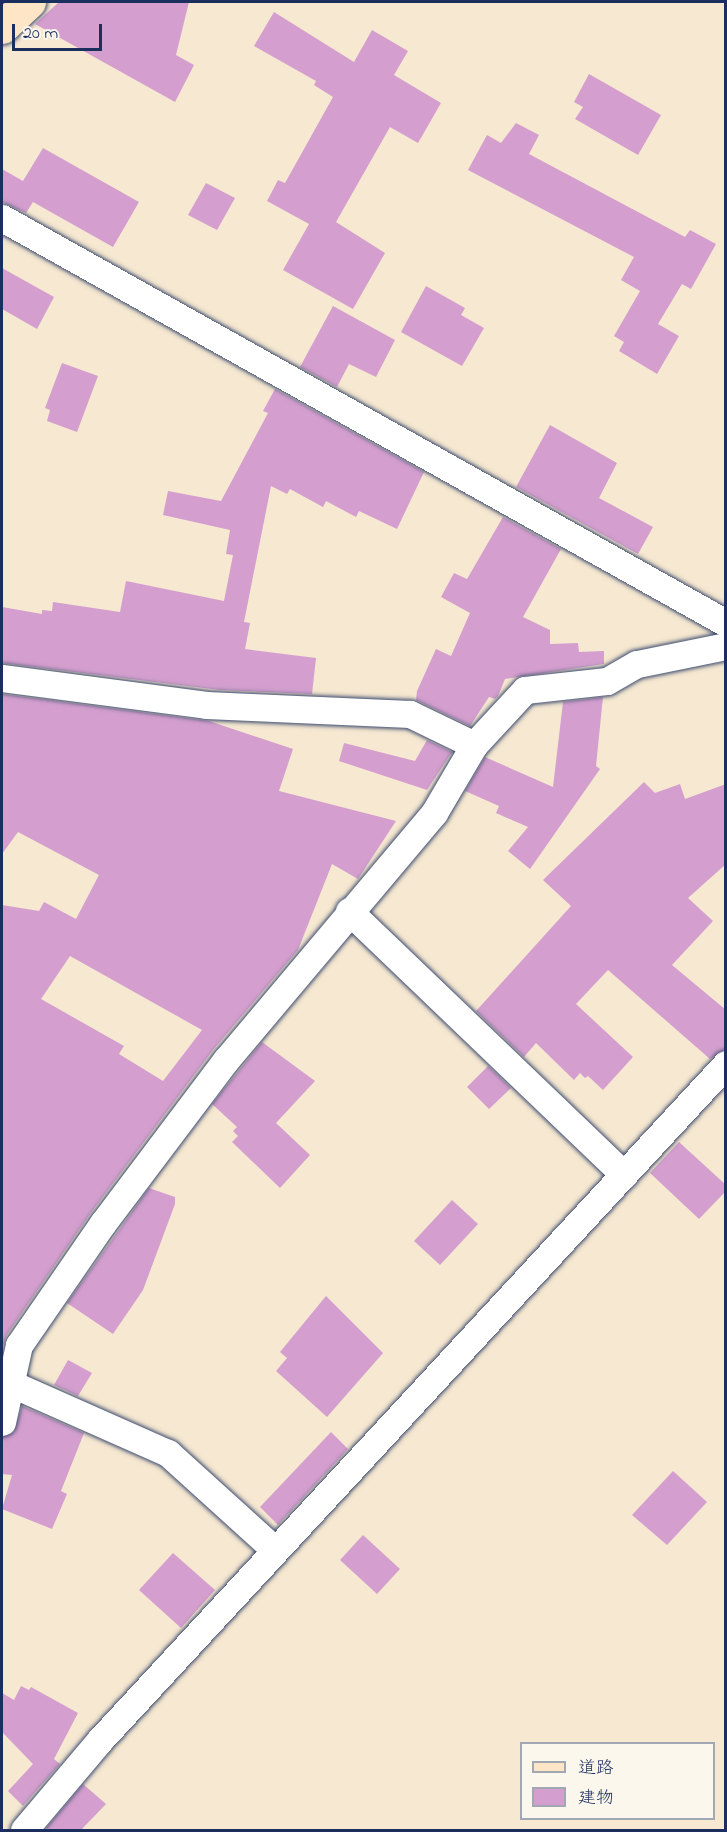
<!DOCTYPE html>
<meta charset="utf-8">
<style>
body{margin:0}
#map{position:relative;width:727px;height:1832px;overflow:hidden;background:#f6e8d1;font-family:"Indie Flower","Klee One",sans-serif}
div>[style]{position:absolute}
.building>*{inset:0;background:#d49fce}
.roads{filter:drop-shadow(0 0 2px #3c4b6f) drop-shadow(0 0 2px #3c4b6f)}
.street>*{height:27px;margin:-13.5px;padding:0 13.5px;transform-origin:13.5px;border-radius:13.5px;background:#fff}
.secondary>*{height:33px;margin:-16.5px;padding:0 16.5px;transform-origin:16.5px;border-radius:16.5px;background:#fde5c5}
span{translate:-50% -50%;white-space:nowrap;text-align:center;line-height:1.15;-webkit-text-stroke:5px #fbf7ec;paint-order:stroke}
.frame{position:absolute;inset:0;border:3px solid #1b2f5e;pointer-events:none}
.legend{position:absolute;left:520px;top:1742px;width:195px;height:78px;box-sizing:border-box;background:#fbf7ec;border:2px solid #a1a7b3;margin:0;padding:8px 10px;list-style:none;font-size:18px;color:#1b2f5e}
.legend li{display:flex;align-items:center;gap:12px;height:30px}
.legend b{width:30px;border:2px solid #a1a7b3}
.scale{position:absolute;left:12px;top:24px;width:90px;height:27px;box-sizing:border-box;border:3px solid #1b2f5e;border-top:0;padding-left:8px;font-size:18px;line-height:21px;white-space:nowrap;color:#1b2f5e;-webkit-text-stroke:4px #fbf7ec;paint-order:stroke}
</style>
<div id="map">
<div class="building">
<div style="clip-path:polygon(59px 2px,189px 2px,176px 55px,194px 65px,175px 102px,35px 24px)"></div>
<div style="clip-path:polygon(274px 12px,354px 62px,372px 30px,408px 51px,394px 75px,441px 103px,418px 143px,390px 127px,336px 222px,385px 253px,353px 309px,283px 270px,309px 224px,267px 201px,278px 180px,285px 183px,333px 97px,314px 85px,316px 81px,254px 46px)"></div>
<div style="clip-path:polygon(589px 74px,661px 115px,638px 155px,575px 119px,583px 107px,574px 102px)"></div>
<div style="clip-path:polygon(516px 123px,539px 135px,529px 154px,685px 237px,690px 230px,716px 244px,691px 289px,682px 284px,658px 324px,679px 336px,657px 374px,619px 351px,624px 342px,614px 336px,640px 291px,621px 280px,634px 257px,468px 170px,487px 135px,501px 143px)"></div>
<div style="clip-path:polygon(43px 148px,139px 202px,113px 247px,33px 202px,26px 213px,2px 202px,2px 169px,23px 181px)"></div>
<div style="clip-path:polygon(206px 183px,235px 198px,217px 230px,188px 215px)"></div>
<div style="clip-path:polygon(2px 268px,54px 297px,37px 329px,2px 309px)"></div>
<div style="clip-path:polygon(426px 286px,465px 308px,461px 315px,484px 328px,462px 366px,401px 332px)"></div>
<div style="clip-path:polygon(333px 306px,395px 340px,376px 377px,349px 364px,337px 387px,300px 367px)"></div>
<div style="clip-path:polygon(62px 363px,98px 376px,77px 432px,47px 421px,50px 410px,45px 408px)"></div>
<div style="clip-path:polygon(275px 389px,424px 472px,397px 529px,359px 511px,356px 517px,326px 501px,323px 507px,290px 489px,287px 494px,271px 486px,244px 622px,250px 623px,245px 649px,316px 658px,312px 694px,220px 690px,2px 663px,2px 607px,42px 614px,42px 610px,52px 611px,53px 602px,120px 612px,126px 581px,224px 601px,233px 555px,226px 554px,230px 530px,163px 515px,168px 491px,221px 501px,268px 413px,263px 411px)"></div>
<div style="clip-path:polygon(550px 425px,617px 463px,599px 498px,653px 527px,638px 554px,516px 487px)"></div>
<div style="clip-path:polygon(503px 517px,561px 549px,523px 617px,550px 630px,550px 644px,578px 643px,579px 652px,604px 651px,604px 664px,505px 679px,498px 696px,495px 699px,489px 697px,470px 726px,416px 700px,417px 691px,436px 649px,451px 656px,470px 613px,441px 597px,454px 573px,467px 579px)"></div>
<div style="clip-path:polygon(evenodd,2px 694px,209px 721px,293px 749px,279px 791px,396px 821px,358px 879px,332px 864px,298px 950px,213px 1050px,90px 1214px,6px 1336px,2px 1350px,2px 905px,39px 911px,44px 902px,76px 919px,99px 875px,18px 832px,2px 854px,2px 694px,70px 956px,202px 1030px,163px 1081px,119px 1054px,124px 1046px,41px 999px,70px 956px)"></div>
<div style="clip-path:polygon(603px 697px,596px 766px,600px 769px,530px 869px,508px 851px,528px 827px,496px 813px,499px 806px,465px 791px,485px 757px,553px 787px,563px 702px)"></div>
<div style="clip-path:polygon(427px 740px,452px 752px,427px 790px,339px 761px,344px 743px,415px 761px)"></div>
<div style="clip-path:polygon(644px 782px,655px 793px,680px 784px,685px 799px,726px 784px,726px 864px,688px 898px,713px 921px,672px 965px,726px 1010px,726px 1049px,710px 1059px,608px 970px,576px 1004px,633px 1057px,603px 1090px,588px 1076px,585px 1078px,580px 1073px,574px 1080px,536px 1043px,524px 1057px,476px 1011px,571px 906px,543px 880px)"></div>
<div style="clip-path:polygon(262px 1042px,315px 1081px,276px 1123px,310px 1155px,280px 1188px,232px 1142px,238px 1136px,233px 1131px,237px 1127px,212px 1104px)"></div>
<div style="clip-path:polygon(488px 1066px,511px 1088px,489px 1109px,467px 1087px)"></div>
<div style="clip-path:polygon(679px 1142px,726px 1185px,726px 1191px,699px 1219px,650px 1173px)"></div>
<div style="clip-path:polygon(149px 1188px,175px 1197px,175px 1204px,143px 1290px,113px 1334px,67px 1303px)"></div>
<div style="clip-path:polygon(452px 1200px,478px 1224px,440px 1265px,414px 1241px)"></div>
<div style="clip-path:polygon(326px 1296px,383px 1353px,327px 1417px,276px 1371px,287px 1358px,280px 1352px)"></div>
<div style="clip-path:polygon(68px 1360px,92px 1373px,78px 1396px,54px 1385px)"></div>
<div style="clip-path:polygon(22px 1406px,84px 1433px,61px 1491px,67px 1494px,52px 1529px,2px 1509px,12px 1475px,2px 1474px,2px 1437px,14px 1432px)"></div>
<div style="clip-path:polygon(331px 1432px,348px 1449px,278px 1525px,260px 1507px)"></div>
<div style="clip-path:polygon(673px 1471px,707px 1502px,667px 1545px,632px 1515px)"></div>
<div style="clip-path:polygon(363px 1535px,400px 1569px,377px 1594px,340px 1560px)"></div>
<div style="clip-path:polygon(173px 1553px,215px 1590px,181px 1628px,139px 1590px)"></div>
<div style="clip-path:polygon(21px 1686px,29px 1690px,31px 1687px,78px 1713px,54px 1759px,60px 1764px,23px 1806px,8px 1791px,33px 1764px,2px 1732px,2px 1693px,14px 1700px)"></div>
<div style="clip-path:polygon(83px 1784px,106px 1804px,81px 1830px,49px 1830px,46px 1828px)"></div>
</div>
<div class="roads">
<div class="street">
<div style="left:2px;top:218px;width:830px;rotate:29.22deg"></div>
<div style="left:2px;top:678px;width:206px;rotate:7.5deg"></div>
<div style="left:206px;top:705px;width:204px;rotate:2.5deg"></div>
<div style="left:410px;top:714px;width:71px;rotate:25.8deg"></div>
<div style="left:349px;top:911px;width:381px;rotate:43.8deg"></div>
<div style="left:12px;top:1384px;width:171px;rotate:23.9deg"></div>
<div style="left:168px;top:1453px;width:144px;rotate:42.2deg"></div>
<div style="left:2px;top:1422px;width:79px;rotate:-77.6deg"></div>
<div style="left:19px;top:1345px;width:148px;rotate:-55.5deg"></div>
<div style="left:103px;top:1223px;width:204px;rotate:-53deg"></div>
<div style="left:226px;top:1060px;width:323px;rotate:-49.9deg"></div>
<div style="left:434px;top:813px;width:79px;rotate:-59.5deg"></div>
<div style="left:474px;top:745px;width:75px;rotate:-47.2deg"></div>
<div style="left:525px;top:690px;width:82px;rotate:-6.3deg"></div>
<div style="left:607px;top:681px;width:34px;rotate:-30deg"></div>
<div style="left:637px;top:664px;width:91px;rotate:-11.4deg"></div>
<div style="left:24px;top:1830px;width:118px;rotate:-49.8deg"></div>
<div style="left:100px;top:1740px;width:921px;rotate:-47.2deg"></div>
</div>
<div class="secondary">
<div style="left:2px;top:27px;width:37px;rotate:-43deg"></div>
</div>
</div>
<div class="frame"></div>
<ul class="legend">
<li><b style="height:8px;background:#fde5c5"></b>道路</li>
<li><b style="height:16px;background:#d49fce"></b>建物</li>
</ul>
<div class="scale">20 m</div>
</div>
